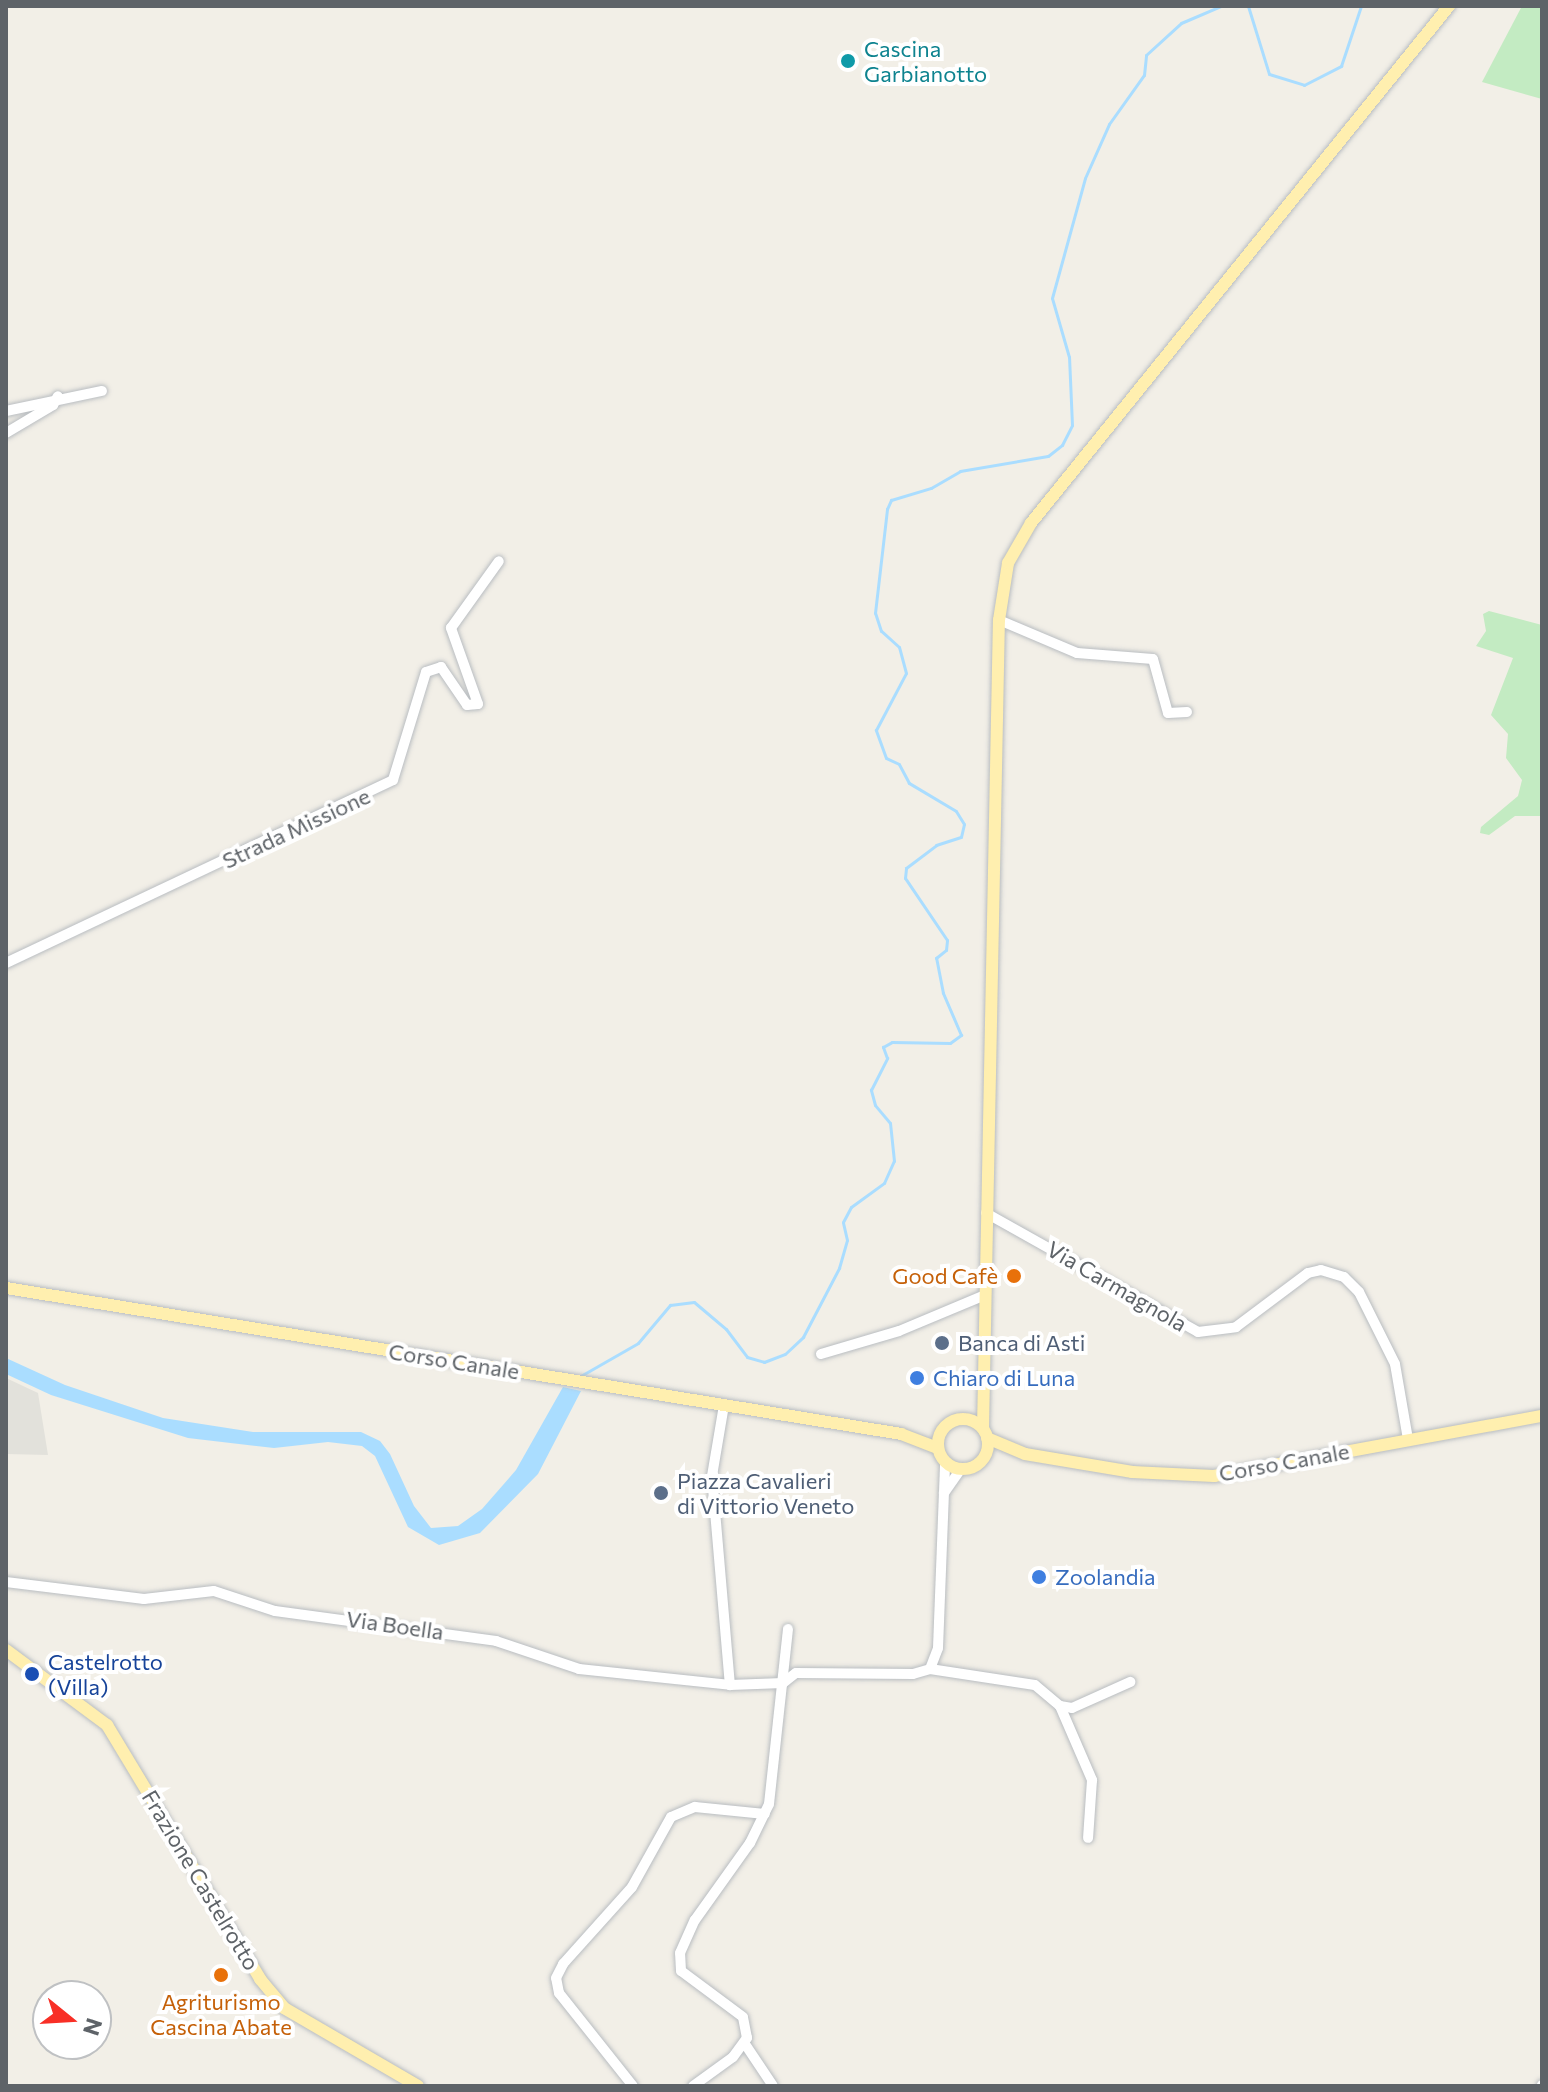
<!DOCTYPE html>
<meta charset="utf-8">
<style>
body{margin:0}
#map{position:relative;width:1548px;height:2092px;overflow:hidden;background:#f2efe7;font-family:Commissioner,sans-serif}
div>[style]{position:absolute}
.industrial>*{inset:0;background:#e2e1db}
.green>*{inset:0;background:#c3ebc2}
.water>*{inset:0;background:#adf}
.stream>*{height:3px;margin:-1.5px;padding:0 1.5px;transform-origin:1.5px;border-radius:1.5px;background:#adf}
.roads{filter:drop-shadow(0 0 2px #b9bdc1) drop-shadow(0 0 2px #b9bdc1)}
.minor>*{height:10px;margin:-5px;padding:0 5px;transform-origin:5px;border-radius:5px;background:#fff}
.major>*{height:12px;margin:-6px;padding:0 6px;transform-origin:6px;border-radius:6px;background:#ffefaf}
.major>.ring{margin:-6px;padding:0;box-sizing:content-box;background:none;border:12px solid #ffefaf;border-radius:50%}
.dots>*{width:22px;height:22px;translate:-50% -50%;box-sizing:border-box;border:4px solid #fff;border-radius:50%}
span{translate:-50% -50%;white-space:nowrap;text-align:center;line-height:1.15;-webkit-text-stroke:8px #fff;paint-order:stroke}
.culture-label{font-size:22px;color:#0d838f}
.left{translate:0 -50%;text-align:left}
.street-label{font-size:22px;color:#5e6368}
.food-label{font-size:22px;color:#c56008}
.right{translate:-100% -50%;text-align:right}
.service-label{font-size:22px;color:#4e5e75}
.shop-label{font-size:22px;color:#366cbe}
.transit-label{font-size:22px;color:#164399}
.frame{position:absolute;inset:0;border:8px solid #5e6368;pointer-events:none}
.north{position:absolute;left:32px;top:1980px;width:80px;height:80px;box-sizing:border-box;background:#fff;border:2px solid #bfc1c3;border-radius:50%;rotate:108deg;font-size:22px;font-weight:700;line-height:32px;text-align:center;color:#5e6368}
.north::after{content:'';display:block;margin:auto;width:28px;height:36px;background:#f82f26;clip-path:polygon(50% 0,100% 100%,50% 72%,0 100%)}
</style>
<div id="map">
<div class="industrial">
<div style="clip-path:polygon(6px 1378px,38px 1393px,48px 1455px,6px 1454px)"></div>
</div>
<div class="green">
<div style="clip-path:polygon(1522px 6px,1542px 6px,1542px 99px,1482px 82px)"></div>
<div style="clip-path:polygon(1489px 611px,1542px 625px,1542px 816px,1515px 816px,1489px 835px,1480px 833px,1481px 827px,1518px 796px,1522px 780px,1506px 758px,1508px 734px,1491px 715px,1513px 658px,1476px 646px,1486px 631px,1483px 614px)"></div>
</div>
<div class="water">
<div style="clip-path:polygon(6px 1358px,65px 1385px,163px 1418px,253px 1432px,361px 1432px,380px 1441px,390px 1454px,414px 1506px,431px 1528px,458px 1526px,482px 1509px,516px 1470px,563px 1387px,581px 1391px,538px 1474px,480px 1533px,439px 1545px,408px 1527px,375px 1456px,362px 1446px,328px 1442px,274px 1448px,188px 1438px,51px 1395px,6px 1374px)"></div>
</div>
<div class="stream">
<div style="left:1248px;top:6px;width:71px;rotate:72.8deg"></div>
<div style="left:1269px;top:74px;width:37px;rotate:17deg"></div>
<div style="left:1304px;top:85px;width:42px;rotate:-27.2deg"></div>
<div style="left:1341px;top:66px;width:63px;rotate:-71.6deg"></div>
<div style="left:577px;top:1378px;width:70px;rotate:-29.8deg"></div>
<div style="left:638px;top:1343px;width:50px;rotate:-49.9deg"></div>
<div style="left:670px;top:1305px;width:24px;rotate:-7deg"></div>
<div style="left:694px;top:1302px;width:42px;rotate:40.2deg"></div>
<div style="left:726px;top:1329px;width:35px;rotate:53deg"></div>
<div style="left:747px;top:1357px;width:18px;rotate:16deg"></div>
<div style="left:764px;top:1362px;width:22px;rotate:-21deg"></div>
<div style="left:785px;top:1354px;width:25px;rotate:-43deg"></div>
<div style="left:803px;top:1337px;width:78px;rotate:-62.4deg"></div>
<div style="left:839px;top:1268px;width:29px;rotate:-74deg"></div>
<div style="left:847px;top:1240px;width:18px;rotate:-103deg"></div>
<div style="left:843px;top:1222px;width:17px;rotate:-62deg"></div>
<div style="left:851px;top:1207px;width:41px;rotate:-36deg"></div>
<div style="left:884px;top:1183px;width:24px;rotate:-66deg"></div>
<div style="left:894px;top:1161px;width:38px;rotate:-96deg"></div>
<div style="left:890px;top:1123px;width:23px;rotate:-130deg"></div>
<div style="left:875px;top:1105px;width:16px;rotate:-105deg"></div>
<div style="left:871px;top:1090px;width:36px;rotate:-63deg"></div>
<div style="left:887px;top:1058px;width:12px;rotate:-110deg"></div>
<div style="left:883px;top:1047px;width:10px;rotate:-29deg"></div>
<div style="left:892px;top:1042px;width:58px;rotate:1deg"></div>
<div style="left:950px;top:1043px;width:14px;rotate:-36deg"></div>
<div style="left:961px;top:1035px;width:46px;rotate:-113.2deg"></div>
<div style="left:943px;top:993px;width:36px;rotate:-101deg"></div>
<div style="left:936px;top:958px;width:13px;rotate:-39deg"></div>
<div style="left:946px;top:950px;width:10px;rotate:-84deg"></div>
<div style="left:947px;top:940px;width:75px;rotate:-124.1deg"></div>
<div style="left:905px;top:878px;width:10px;rotate:-84deg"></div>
<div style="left:906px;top:868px;width:38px;rotate:-37deg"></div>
<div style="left:936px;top:845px;width:26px;rotate:-18deg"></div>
<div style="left:961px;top:837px;width:13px;rotate:-77deg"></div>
<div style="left:964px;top:824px;width:15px;rotate:-122deg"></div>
<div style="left:956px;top:811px;width:55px;rotate:-149.2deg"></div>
<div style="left:909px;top:783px;width:21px;rotate:-118deg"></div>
<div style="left:899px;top:764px;width:14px;rotate:-155deg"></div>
<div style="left:886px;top:758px;width:30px;rotate:-110deg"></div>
<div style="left:876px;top:730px;width:64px;rotate:-62.2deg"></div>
<div style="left:906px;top:673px;width:27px;rotate:-105deg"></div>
<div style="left:899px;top:647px;width:24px;rotate:-138deg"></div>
<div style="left:881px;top:631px;width:19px;rotate:-108deg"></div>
<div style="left:875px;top:613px;width:105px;rotate:-83.4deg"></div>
<div style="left:887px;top:509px;width:10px;rotate:-66deg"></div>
<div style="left:891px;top:500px;width:42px;rotate:-16.7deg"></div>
<div style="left:931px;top:488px;width:34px;rotate:-30deg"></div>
<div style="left:960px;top:471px;width:89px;rotate:-9.7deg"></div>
<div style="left:1048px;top:456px;width:18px;rotate:-38deg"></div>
<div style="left:1062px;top:445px;width:22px;rotate:-63deg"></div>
<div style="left:1072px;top:425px;width:68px;rotate:-92.5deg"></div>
<div style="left:1069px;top:357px;width:61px;rotate:-106.1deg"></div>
<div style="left:1052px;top:298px;width:124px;rotate:-74.6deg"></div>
<div style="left:1085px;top:178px;width:59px;rotate:-66deg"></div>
<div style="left:1109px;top:124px;width:60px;rotate:-54.5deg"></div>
<div style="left:1144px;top:75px;width:20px;rotate:-84deg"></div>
<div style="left:1146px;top:55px;width:47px;rotate:-42.4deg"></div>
<div style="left:1181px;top:23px;width:43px;rotate:-23deg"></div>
</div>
<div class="roads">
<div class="minor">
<div style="left:6px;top:411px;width:98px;rotate:-11.8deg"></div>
<div style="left:6px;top:433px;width:55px;rotate:-30.8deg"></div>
<div style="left:53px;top:405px;width:10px;rotate:-61deg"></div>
<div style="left:999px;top:620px;width:85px;rotate:22.9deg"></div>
<div style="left:1077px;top:653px;width:76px;rotate:4.5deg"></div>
<div style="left:1153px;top:659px;width:56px;rotate:74.5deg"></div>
<div style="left:1168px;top:713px;width:19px;rotate:-3deg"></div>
<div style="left:6px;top:963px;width:428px;rotate:-25.3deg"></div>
<div style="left:393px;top:780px;width:113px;rotate:-73deg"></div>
<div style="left:426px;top:672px;width:16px;rotate:-18deg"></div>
<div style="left:441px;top:667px;width:46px;rotate:55.6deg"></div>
<div style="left:467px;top:705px;width:11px;rotate:-5deg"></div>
<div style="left:478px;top:704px;width:81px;rotate:-109.6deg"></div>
<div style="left:451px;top:628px;width:82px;rotate:-54.4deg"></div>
<div style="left:986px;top:1213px;width:243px;rotate:29.3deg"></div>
<div style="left:1198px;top:1332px;width:38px;rotate:-7deg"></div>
<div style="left:1236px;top:1327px;width:90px;rotate:-36.9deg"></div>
<div style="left:1308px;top:1273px;width:13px;rotate:-13deg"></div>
<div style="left:1321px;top:1270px;width:24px;rotate:17deg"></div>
<div style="left:1344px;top:1277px;width:21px;rotate:45deg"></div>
<div style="left:1359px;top:1292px;width:80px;rotate:63.4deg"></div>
<div style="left:1395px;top:1364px;width:76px;rotate:80.2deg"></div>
<div style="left:821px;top:1354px;width:81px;rotate:-16.4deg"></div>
<div style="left:899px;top:1331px;width:93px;rotate:-22.7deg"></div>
<div style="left:724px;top:1405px;width:72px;rotate:99.6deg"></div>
<div style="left:712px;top:1476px;width:210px;rotate:85.1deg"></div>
<div style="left:944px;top:1493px;width:29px;rotate:-55deg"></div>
<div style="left:6px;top:1582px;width:139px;rotate:7deg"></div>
<div style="left:144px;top:1599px;width:70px;rotate:-6.5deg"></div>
<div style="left:214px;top:1591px;width:64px;rotate:18.2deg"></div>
<div style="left:275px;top:1611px;width:223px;rotate:7.7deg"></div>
<div style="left:496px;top:1641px;width:88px;rotate:18.6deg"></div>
<div style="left:579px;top:1669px;width:152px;rotate:6deg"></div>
<div style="left:730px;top:1685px;width:53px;rotate:-2.2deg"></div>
<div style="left:783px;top:1683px;width:16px;rotate:-38deg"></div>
<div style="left:796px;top:1673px;width:117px;rotate:0.5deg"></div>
<div style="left:913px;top:1674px;width:18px;rotate:-16deg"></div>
<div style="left:930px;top:1669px;width:106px;rotate:8.7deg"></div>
<div style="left:1035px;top:1685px;width:33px;rotate:40deg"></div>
<div style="left:1060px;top:1706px;width:12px;rotate:9deg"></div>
<div style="left:1072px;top:1708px;width:64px;rotate:-24.1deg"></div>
<div style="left:930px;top:1669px;width:22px;rotate:-69deg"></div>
<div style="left:938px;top:1648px;width:186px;rotate:-87.8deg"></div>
<div style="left:1060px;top:1706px;width:81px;rotate:66.6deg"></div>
<div style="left:1092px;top:1780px;width:58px;rotate:93.9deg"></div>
<div style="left:745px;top:2044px;width:50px;rotate:56.3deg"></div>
<div style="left:633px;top:2086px;width:119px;rotate:-128.5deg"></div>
<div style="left:559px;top:1993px;width:15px;rotate:-101deg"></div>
<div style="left:556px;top:1978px;width:16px;rotate:-63deg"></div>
<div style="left:563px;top:1964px;width:103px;rotate:-48.1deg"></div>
<div style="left:632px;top:1887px;width:80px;rotate:-60.9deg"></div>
<div style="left:671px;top:1817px;width:26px;rotate:-23deg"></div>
<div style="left:695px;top:1807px;width:70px;rotate:5.7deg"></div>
<div style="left:693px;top:2086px;width:49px;rotate:-35.9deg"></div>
<div style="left:733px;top:2057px;width:24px;rotate:-54deg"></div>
<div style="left:747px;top:2038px;width:21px;rotate:-101deg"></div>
<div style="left:743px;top:2017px;width:77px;rotate:-143.4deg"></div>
<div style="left:681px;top:1971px;width:18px;rotate:-93deg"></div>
<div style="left:680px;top:1953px;width:36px;rotate:-66deg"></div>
<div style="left:695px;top:1920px;width:95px;rotate:-54.5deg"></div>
<div style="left:750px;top:1843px;width:43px;rotate:-64deg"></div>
<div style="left:769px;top:1804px;width:176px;rotate:-83.8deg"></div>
<div style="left:1542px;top:2086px;width:1px;rotate:-90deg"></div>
</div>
<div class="major">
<div style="left:6px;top:1288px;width:907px;rotate:9.26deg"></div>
<div style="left:901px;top:1434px;width:40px;rotate:21deg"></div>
<div class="ring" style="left:938px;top:1419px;width:38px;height:38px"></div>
<div style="left:983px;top:1428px;width:808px;rotate:-88.87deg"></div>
<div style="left:999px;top:620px;width:58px;rotate:-81deg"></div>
<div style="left:1008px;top:563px;width:46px;rotate:-60.1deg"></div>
<div style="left:1031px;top:523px;width:665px;rotate:-51.04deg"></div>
<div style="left:987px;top:1438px;width:41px;rotate:22.8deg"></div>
<div style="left:1025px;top:1454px;width:109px;rotate:9.5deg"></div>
<div style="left:1132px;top:1472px;width:82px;rotate:2.8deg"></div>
<div style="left:1214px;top:1476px;width:333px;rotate:-10.4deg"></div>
<div style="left:6px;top:1650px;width:126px;rotate:36.6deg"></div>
<div style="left:107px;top:1725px;width:297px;rotate:58.9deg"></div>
<div style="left:260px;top:1979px;width:38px;rotate:50deg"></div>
<div style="left:284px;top:2008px;width:155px;rotate:30.2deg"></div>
</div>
</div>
<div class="dots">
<div style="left:848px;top:61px;background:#0f9aa8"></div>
<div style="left:1014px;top:1276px;background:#e8710a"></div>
<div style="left:942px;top:1343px;background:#5c6f8a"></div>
<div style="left:917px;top:1378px;background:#3f7fe0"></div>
<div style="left:661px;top:1493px;background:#5c6f8a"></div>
<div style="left:1039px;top:1577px;background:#3f7fe0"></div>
<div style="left:32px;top:1674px;background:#1a4fb4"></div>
<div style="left:221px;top:1975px;background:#e8710a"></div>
</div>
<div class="culture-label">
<span class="left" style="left:864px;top:61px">Cascina<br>Garbianotto</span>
</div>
<div class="street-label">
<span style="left:296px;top:828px;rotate:-25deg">Strada Missione</span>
<span style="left:1117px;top:1286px;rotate:30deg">Via Carmagnola</span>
<span style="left:454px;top:1361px;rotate:9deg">Corso Canale</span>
<span style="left:1284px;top:1462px;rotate:-10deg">Corso Canale</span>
<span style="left:395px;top:1625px;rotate:8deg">Via Boella</span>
<span style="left:201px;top:1880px;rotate:59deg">Frazione Castelrotto</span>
</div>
<div class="food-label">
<span class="right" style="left:998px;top:1276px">Good Cafè</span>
<span style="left:221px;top:2014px">Agriturismo<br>Cascina Abate</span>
</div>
<div class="service-label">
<span class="left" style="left:958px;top:1343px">Banca di Asti</span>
<span class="left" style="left:677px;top:1493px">Piazza Cavalieri<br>di Vittorio Veneto</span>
</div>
<div class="shop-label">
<span class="left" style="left:933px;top:1378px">Chiaro di Luna</span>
<span class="left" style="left:1055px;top:1577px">Zoolandia</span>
</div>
<div class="transit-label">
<span class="left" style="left:48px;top:1674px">Castelrotto<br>(Villa)</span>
</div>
<div class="frame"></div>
<div class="north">N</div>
</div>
